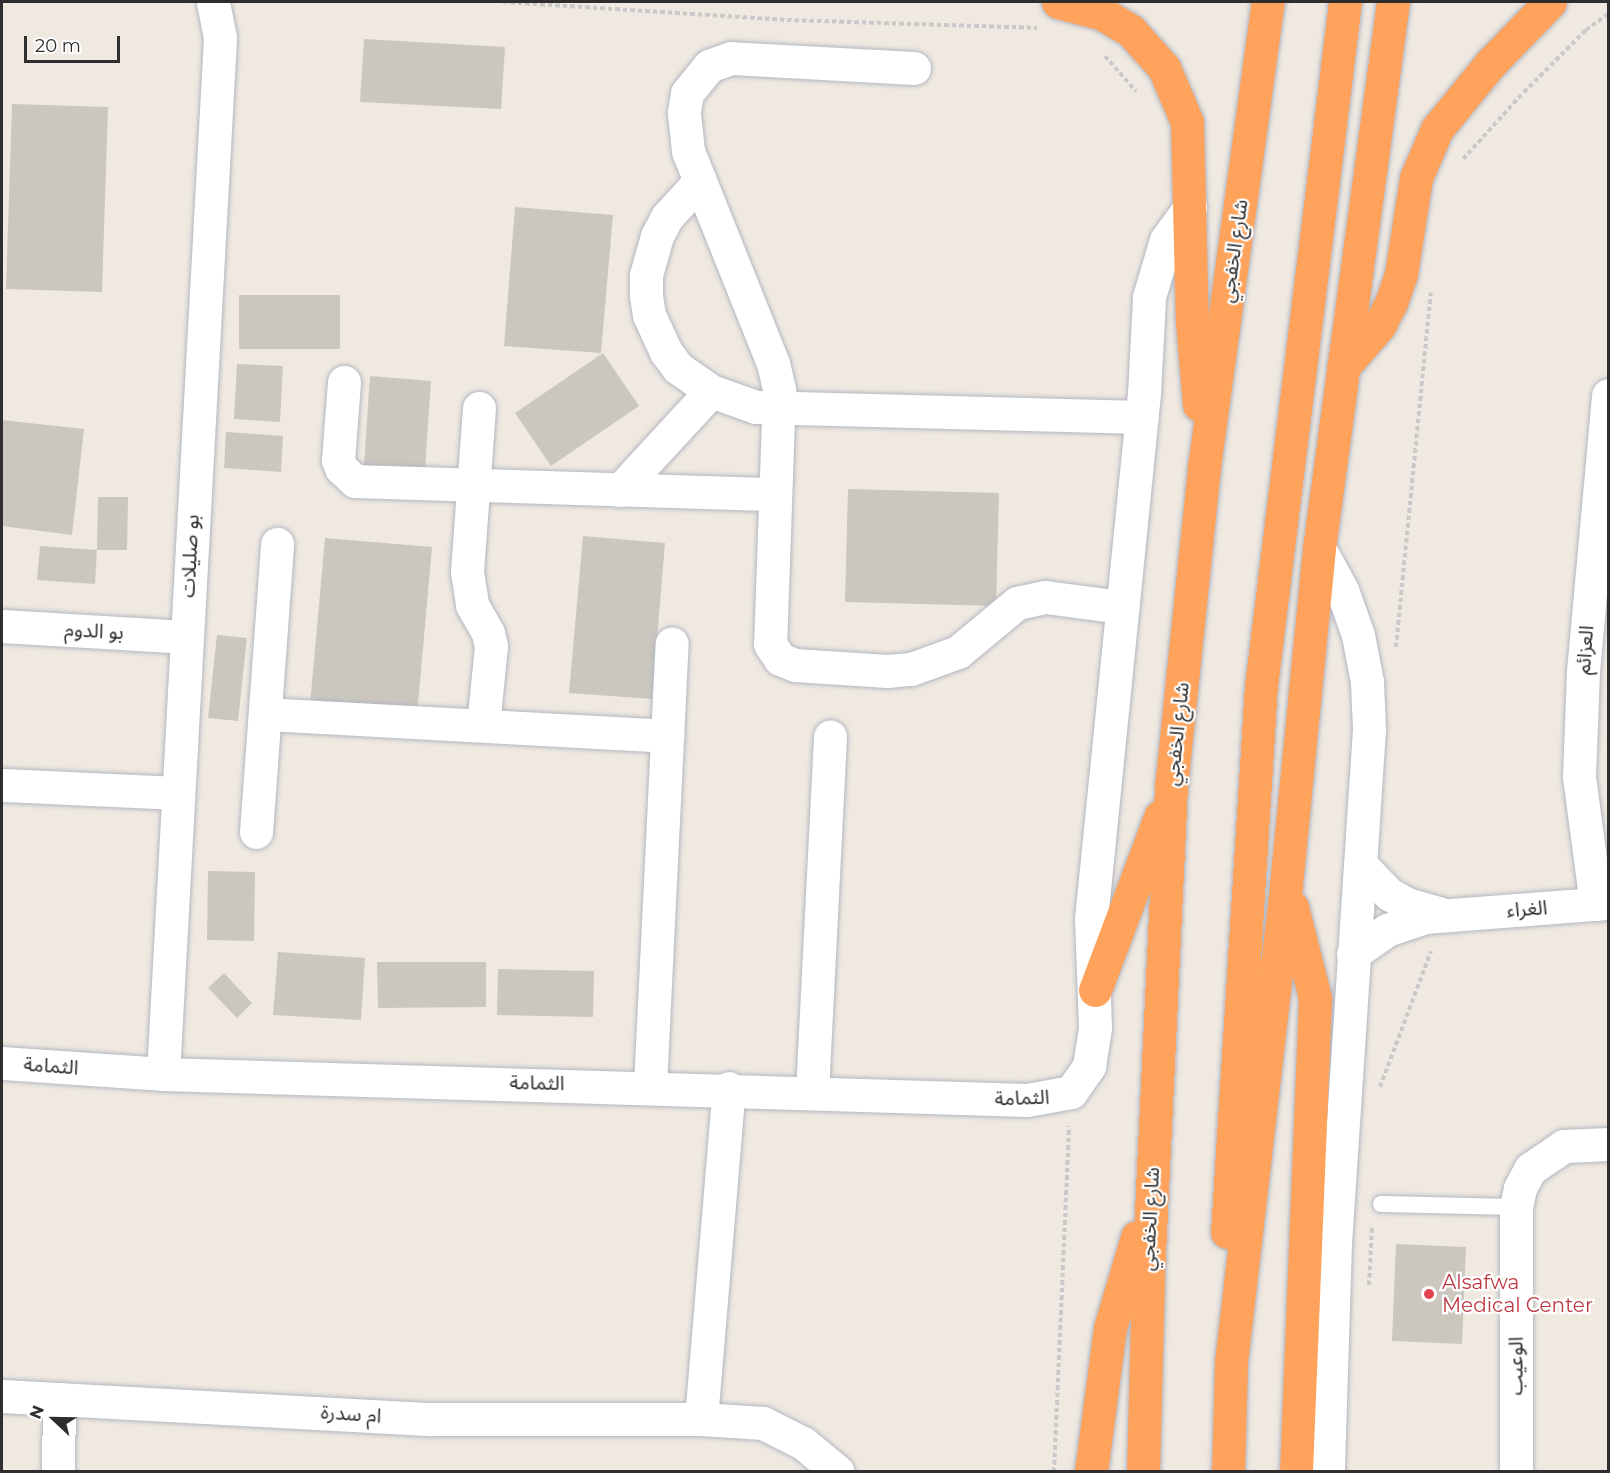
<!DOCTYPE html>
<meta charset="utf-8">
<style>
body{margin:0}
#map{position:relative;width:1610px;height:1473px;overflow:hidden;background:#efe9e1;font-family:Montserrat,"Noto Sans Arabic",sans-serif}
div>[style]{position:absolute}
.building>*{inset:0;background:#cbc7bf}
.path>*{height:4px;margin-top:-2px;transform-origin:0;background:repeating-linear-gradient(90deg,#c9c9c9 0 4.5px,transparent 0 7.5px)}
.roads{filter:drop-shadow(0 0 2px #b4b7c1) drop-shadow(0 0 2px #b4b7c1)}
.lane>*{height:16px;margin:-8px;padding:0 8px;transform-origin:8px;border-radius:8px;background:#fff}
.street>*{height:33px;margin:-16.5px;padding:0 16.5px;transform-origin:16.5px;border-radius:16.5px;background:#fff}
.highway>*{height:33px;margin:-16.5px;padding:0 16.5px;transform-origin:16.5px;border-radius:16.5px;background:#ffa35c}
.dots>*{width:16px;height:16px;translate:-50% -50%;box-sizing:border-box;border:3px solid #fff;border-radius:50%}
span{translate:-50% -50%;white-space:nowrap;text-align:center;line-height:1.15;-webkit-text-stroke:4.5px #fff;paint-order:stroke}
.street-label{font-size:20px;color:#2e2e2e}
.health-label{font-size:20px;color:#be3a42}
.left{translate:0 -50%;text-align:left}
.frame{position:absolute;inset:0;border:3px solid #2e2e2e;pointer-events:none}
.north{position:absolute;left:24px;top:1389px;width:60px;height:60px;-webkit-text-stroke:4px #fff;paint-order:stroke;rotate:292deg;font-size:16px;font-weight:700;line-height:24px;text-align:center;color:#2e2e2e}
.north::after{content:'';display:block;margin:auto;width:21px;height:27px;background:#2e2e2e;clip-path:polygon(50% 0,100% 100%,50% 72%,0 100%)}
.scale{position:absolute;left:24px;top:36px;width:96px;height:27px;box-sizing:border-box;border:3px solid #2e2e2e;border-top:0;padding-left:8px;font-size:18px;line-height:21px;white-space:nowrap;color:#2e2e2e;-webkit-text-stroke:4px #fff;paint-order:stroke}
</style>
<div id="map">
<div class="building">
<div style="clip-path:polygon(364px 39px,505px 47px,501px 109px,360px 102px)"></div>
<div style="clip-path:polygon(12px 104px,108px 107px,102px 292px,6px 289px)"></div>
<div style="clip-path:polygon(515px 207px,613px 215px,601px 353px,504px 346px)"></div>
<div style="clip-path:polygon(239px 295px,340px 295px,340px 349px,239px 349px)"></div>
<div style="clip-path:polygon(603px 353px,639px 406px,551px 466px,515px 413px)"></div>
<div style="clip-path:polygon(237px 364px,283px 366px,280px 422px,234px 419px)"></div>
<div style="clip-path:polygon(370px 376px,431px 381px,425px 470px,364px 465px)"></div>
<div style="clip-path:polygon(2px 420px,84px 429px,72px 535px,2px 526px)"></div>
<div style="clip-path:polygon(226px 432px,283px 436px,281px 472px,224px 468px)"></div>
<div style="clip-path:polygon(848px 489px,999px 493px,996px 606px,845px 602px)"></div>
<div style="clip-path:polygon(98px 497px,128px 497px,127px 550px,97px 550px)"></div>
<div style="clip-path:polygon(583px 536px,665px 543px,652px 699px,569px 693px)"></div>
<div style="clip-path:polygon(325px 538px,432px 547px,417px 715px,310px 705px)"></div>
<div style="clip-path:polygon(40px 546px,97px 550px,95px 584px,37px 580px)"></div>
<div style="clip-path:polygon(217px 635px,247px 638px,238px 721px,208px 718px)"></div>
<div style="clip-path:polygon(208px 871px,255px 872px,254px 941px,207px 940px)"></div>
<div style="clip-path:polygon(278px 952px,365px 958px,361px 1020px,273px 1015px)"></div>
<div style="clip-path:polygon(377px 962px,486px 962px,486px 1007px,378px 1008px)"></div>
<div style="clip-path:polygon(498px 969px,594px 971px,593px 1017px,497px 1015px)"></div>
<div style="clip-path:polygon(224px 973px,252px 1003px,237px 1018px,208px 988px)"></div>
<div style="clip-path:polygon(1396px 1244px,1466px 1247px,1462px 1344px,1392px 1341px)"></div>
</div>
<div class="path">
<div style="left:503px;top:2px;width:285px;rotate:3.6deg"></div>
<div style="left:787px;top:20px;width:250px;rotate:1.8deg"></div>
<div style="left:1105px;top:56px;width:47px;rotate:48.5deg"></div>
<div style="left:1463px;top:159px;width:91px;rotate:-47.7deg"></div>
<div style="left:1524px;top:92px;width:88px;rotate:-45deg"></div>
<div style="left:1586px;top:30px;width:27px;rotate:-36deg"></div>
<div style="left:1396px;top:647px;width:356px;rotate:-84.4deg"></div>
<div style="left:1380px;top:1087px;width:145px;rotate:-69.4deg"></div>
<div style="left:1369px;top:1285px;width:59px;rotate:-87.1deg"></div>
<div style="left:1054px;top:1472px;width:346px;rotate:-87.5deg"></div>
</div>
<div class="roads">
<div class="lane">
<div style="left:1381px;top:1204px;width:135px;rotate:1.3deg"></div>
</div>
<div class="street">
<div style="left:914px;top:68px;width:183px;rotate:-176.9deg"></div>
<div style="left:731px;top:58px;width:23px;rotate:160deg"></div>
<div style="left:709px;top:66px;width:35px;rotate:129deg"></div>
<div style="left:687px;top:93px;width:20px;rotate:99deg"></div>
<div style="left:684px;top:113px;width:38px;rotate:84deg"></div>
<div style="left:688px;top:151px;width:228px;rotate:68.2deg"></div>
<div style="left:773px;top:363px;width:28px;rotate:77deg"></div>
<div style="left:779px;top:390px;width:254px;rotate:92deg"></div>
<div style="left:770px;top:644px;width:18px;rotate:56deg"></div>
<div style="left:780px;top:659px;width:16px;rotate:22deg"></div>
<div style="left:795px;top:665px;width:92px;rotate:3.7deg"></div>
<div style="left:887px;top:671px;width:24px;rotate:-5deg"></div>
<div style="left:911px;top:669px;width:50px;rotate:-19.9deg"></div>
<div style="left:958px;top:652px;width:77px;rotate:-39.7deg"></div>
<div style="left:1017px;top:603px;width:29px;rotate:-12deg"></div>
<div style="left:1045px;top:597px;width:78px;rotate:7.4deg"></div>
<div style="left:700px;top:181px;width:49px;rotate:132.5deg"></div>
<div style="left:667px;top:217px;width:21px;rotate:118deg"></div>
<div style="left:657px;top:236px;width:41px;rotate:105.8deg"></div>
<div style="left:646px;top:275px;width:21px;rotate:90deg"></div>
<div style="left:646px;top:296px;width:19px;rotate:81deg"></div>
<div style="left:649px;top:315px;width:41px;rotate:65.3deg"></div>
<div style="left:666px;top:352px;width:20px;rotate:53deg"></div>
<div style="left:678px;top:368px;width:40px;rotate:34.9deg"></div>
<div style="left:711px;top:391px;width:48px;rotate:19.6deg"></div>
<div style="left:756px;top:407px;width:386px;rotate:1.5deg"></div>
<div style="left:344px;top:382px;width:78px;rotate:94.4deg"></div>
<div style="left:338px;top:460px;width:9px;rotate:69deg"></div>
<div style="left:341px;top:468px;width:19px;rotate:43deg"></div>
<div style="left:355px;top:481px;width:420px;rotate:1.8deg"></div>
<div style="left:479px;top:408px;width:164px;rotate:94.2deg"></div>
<div style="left:467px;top:572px;width:33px;rotate:81deg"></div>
<div style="left:472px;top:605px;width:32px;rotate:60deg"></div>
<div style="left:488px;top:633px;width:13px;rotate:77deg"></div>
<div style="left:491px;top:646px;width:79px;rotate:95.8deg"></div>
<div style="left:620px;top:490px;width:134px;rotate:-47.4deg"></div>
<div style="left:1319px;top:548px;width:48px;rotate:61.3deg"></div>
<div style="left:1342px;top:590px;width:48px;rotate:70.4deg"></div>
<div style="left:1358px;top:635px;width:48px;rotate:79.2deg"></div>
<div style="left:1367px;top:682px;width:47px;rotate:87.6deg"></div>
<div style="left:1369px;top:729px;width:515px;rotate:93.78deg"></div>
<div style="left:1335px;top:1243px;width:229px;rotate:91.8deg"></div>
<div style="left:2px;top:626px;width:184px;rotate:3.4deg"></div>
<div style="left:265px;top:714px;width:403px;rotate:3.1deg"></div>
<div style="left:2px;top:785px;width:176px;rotate:2.6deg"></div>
<div style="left:256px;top:832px;width:289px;rotate:-85.8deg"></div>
<div style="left:1361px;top:865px;width:40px;rotate:46deg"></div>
<div style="left:1389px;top:894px;width:21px;rotate:29deg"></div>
<div style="left:1407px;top:904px;width:35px;rotate:16deg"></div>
<div style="left:1596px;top:904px;width:129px;rotate:-97.6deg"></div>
<div style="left:1579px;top:776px;width:105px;rotate:-87.8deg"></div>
<div style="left:1583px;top:671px;width:277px;rotate:-84.8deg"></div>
<div style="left:1353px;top:954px;width:42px;rotate:-35.2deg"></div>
<div style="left:1387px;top:930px;width:40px;rotate:-18.9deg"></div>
<div style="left:1425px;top:917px;width:184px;rotate:-4.4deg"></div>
<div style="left:2px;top:1063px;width:161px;rotate:3.9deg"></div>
<div style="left:163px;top:1074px;width:864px;rotate:1.72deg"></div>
<div style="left:1027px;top:1100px;width:45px;rotate:-10.3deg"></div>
<div style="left:1071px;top:1092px;width:32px;rotate:-55deg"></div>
<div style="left:1089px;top:1066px;width:39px;rotate:-81deg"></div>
<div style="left:1095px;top:1027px;width:108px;rotate:-92.1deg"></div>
<div style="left:1091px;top:919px;width:528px;rotate:-84.24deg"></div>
<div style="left:1144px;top:394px;width:97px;rotate:-87deg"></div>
<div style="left:1149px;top:297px;width:59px;rotate:-73.4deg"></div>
<div style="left:1166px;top:240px;width:41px;rotate:-54deg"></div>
<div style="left:163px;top:1074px;width:1038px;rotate:-86.85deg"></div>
<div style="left:220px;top:38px;width:37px;rotate:-101deg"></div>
<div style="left:650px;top:1086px;width:443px;rotate:-87.2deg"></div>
<div style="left:812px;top:1092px;width:356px;rotate:-87.1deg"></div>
<div style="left:2px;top:1396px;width:430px;rotate:3.1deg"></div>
<div style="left:431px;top:1419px;width:270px"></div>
<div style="left:701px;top:1419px;width:62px;rotate:3.7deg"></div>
<div style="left:763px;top:1423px;width:45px;rotate:26.6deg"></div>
<div style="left:803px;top:1443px;width:45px;rotate:39.6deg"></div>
<div style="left:701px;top:1419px;width:332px;rotate:-85.2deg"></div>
<div style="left:58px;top:1472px;width:73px;rotate:-89.2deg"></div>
<div style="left:1516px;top:1472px;width:265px;rotate:-90deg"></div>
<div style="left:1516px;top:1207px;width:19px;rotate:-78deg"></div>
<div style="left:1520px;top:1188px;width:21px;rotate:-62deg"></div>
<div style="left:1530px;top:1169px;width:41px;rotate:-34.1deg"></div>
<div style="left:1564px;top:1146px;width:44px;rotate:-2.6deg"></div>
</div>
<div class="highway">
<div style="left:1058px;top:2px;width:47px;rotate:14.9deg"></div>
<div style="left:1103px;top:14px;width:33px;rotate:31deg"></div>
<div style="left:1131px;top:31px;width:50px;rotate:48.3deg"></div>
<div style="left:1164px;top:68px;width:59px;rotate:66.9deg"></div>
<div style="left:1187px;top:122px;width:200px;rotate:88.6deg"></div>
<div style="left:1192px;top:322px;width:83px;rotate:85.2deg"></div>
<div style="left:1343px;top:367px;width:55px;rotate:-48.7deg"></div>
<div style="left:1379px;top:326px;width:29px;rotate:-63deg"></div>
<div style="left:1392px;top:300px;width:28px;rotate:-71deg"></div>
<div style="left:1401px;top:274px;width:97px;rotate:-81.1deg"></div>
<div style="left:1416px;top:178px;width:53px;rotate:-66.8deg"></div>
<div style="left:1437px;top:129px;width:84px;rotate:-50.8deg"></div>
<div style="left:1490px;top:64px;width:86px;rotate:-45.9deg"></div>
<div style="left:1292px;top:907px;width:94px;rotate:75.8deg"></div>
<div style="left:1315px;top:998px;width:474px;rotate:92.3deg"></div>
<div style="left:1095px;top:990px;width:185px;rotate:-69.4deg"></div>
<div style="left:1227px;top:1232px;width:547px;rotate:-86.44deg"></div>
<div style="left:1261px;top:686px;width:689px;rotate:-83deg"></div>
<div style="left:1091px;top:1472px;width:145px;rotate:-82.5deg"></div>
<div style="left:1110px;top:1328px;width:95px;rotate:-73.5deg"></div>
<div style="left:1143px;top:1472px;width:197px;rotate:-88.5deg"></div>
<div style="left:1148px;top:1275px;width:489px;rotate:-87.3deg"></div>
<div style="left:1171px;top:787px;width:322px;rotate:-84.1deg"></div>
<div style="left:1204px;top:467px;width:469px;rotate:-82.2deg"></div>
<div style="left:1228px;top:1472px;width:110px;rotate:-88.4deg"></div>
<div style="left:1231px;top:1362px;width:480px;rotate:-83.4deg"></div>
<div style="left:1286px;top:885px;width:339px;rotate:-84.4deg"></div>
<div style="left:1319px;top:548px;width:551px;rotate:-82.28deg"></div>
</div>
</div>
<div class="dots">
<div style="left:1429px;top:1294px;background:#e0444e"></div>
</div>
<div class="street-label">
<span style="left:1234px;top:251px;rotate:-82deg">شارع الخفجي</span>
<span style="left:190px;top:556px;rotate:-87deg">بو صليلات</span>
<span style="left:94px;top:631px;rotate:3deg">بو الدوم</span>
<span style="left:1585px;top:650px;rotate:-86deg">العزائم</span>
<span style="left:1177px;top:734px;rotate:-84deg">شارع الخفجي</span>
<span style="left:1527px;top:909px;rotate:-4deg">الغراء</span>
<span style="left:51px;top:1066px;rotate:4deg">الثمامة</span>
<span style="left:537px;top:1083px;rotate:1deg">الثمامة</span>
<span style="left:1022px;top:1098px;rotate:-2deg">الثمامة</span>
<span style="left:1150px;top:1219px;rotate:-87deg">شارع الخفجي</span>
<span style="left:1516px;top:1366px;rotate:-90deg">الوعيب</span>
<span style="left:351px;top:1414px;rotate:4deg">ام سدرة</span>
</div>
<div class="health-label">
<span class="left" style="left:1442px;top:1294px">Alsafwa<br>Medical Center</span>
</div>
<div class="frame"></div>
<div class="north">N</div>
<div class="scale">20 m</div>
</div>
